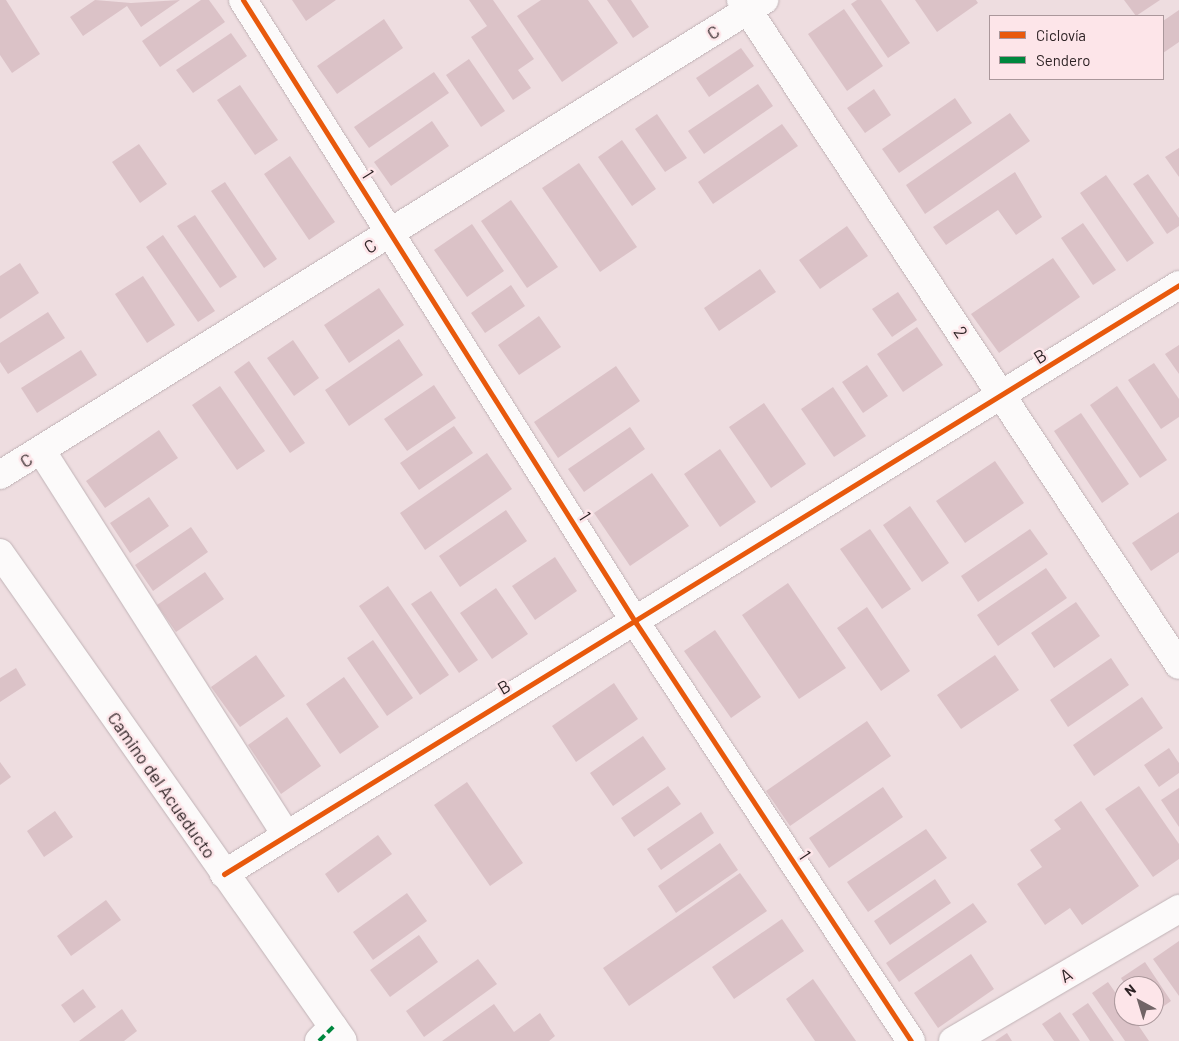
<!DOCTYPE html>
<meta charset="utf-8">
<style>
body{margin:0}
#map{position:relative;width:1179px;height:1041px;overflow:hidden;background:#eedde0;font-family:Barlow,sans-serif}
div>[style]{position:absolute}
.building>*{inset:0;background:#dbc2c7}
.roads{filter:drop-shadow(0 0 1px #c0b3b6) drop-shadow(0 0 1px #c0b3b6)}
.minor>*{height:28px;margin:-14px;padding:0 14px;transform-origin:14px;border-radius:14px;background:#fcfafa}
.major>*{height:28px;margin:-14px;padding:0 14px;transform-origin:14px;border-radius:14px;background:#fcfafa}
.quiet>*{height:4px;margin-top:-2px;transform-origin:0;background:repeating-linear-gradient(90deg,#00873e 0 8px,transparent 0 12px)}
.cycleway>*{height:5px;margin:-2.5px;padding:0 2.5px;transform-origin:2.5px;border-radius:2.5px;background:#e8590c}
span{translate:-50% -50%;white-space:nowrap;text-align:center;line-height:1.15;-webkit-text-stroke:5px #fde5e9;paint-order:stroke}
.street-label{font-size:18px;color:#2e2325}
.legend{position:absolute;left:989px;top:15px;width:175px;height:65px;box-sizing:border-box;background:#fde5e9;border:1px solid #aa979b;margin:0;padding:6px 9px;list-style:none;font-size:15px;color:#2e2325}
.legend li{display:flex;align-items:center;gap:10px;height:25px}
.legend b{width:25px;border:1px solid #aa979b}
.north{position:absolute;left:1114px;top:976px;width:50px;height:50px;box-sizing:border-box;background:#fde5e9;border:1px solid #aa979b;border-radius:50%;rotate:321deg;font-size:14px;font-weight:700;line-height:20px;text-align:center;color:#2e2325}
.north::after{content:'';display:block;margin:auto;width:18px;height:22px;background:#716466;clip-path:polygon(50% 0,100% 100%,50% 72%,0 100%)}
</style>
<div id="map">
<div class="building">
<div style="clip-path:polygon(0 0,6px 0,40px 54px,12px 73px,0 55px)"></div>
<div style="clip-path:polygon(95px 0,131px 3px,180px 0,141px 27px,127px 6px,83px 36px,70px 17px)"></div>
<div style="clip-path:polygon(201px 0,209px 0,225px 22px,160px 67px,142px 41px)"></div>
<div style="clip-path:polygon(292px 0,336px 0,306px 21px)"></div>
<div style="clip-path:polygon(469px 0,493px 0,534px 59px,518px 70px,531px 88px,513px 100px,471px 37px,487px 26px)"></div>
<div style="clip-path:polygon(541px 0,588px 0,618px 43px,562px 82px,517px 16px)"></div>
<div style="clip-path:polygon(607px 0,631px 0,649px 27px,633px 38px)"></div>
<div style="clip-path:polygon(857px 0,881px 0,910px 43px,888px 58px,851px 4px)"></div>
<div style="clip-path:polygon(915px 0,976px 0,978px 3px,937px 32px)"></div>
<div style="clip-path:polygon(1124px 0,1160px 0,1136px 16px)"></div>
<div style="clip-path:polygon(844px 9px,883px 66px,847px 91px,808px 34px)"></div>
<div style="clip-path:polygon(1179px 10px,1179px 42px,1163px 53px,1163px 21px)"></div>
<div style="clip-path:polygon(384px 19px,403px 48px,337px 94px,317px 66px)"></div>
<div style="clip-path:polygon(231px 33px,247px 56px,193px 93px,176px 70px)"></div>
<div style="clip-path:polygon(741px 48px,754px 66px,709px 97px,696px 78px)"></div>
<div style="clip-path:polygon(469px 59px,505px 111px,481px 127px,446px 75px)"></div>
<div style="clip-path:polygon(434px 72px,449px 93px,369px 148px,354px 127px)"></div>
<div style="clip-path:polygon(758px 84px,773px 106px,704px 154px,688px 131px)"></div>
<div style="clip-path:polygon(240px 85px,278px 140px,255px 155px,217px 100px)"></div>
<div style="clip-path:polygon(874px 89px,891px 115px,865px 133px,847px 108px)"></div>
<div style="clip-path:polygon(955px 98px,972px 123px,899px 173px,882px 149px)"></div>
<div style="clip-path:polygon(1010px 113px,1030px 141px,925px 214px,906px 185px)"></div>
<div style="clip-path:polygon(657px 114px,687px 158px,665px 172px,635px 129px)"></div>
<div style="clip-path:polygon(432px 121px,449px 146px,391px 186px,374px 162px)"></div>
<div style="clip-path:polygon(782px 124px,798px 146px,713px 204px,698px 182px)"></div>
<div style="clip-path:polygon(622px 140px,656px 189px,632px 206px,598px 157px)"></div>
<div style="clip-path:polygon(139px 144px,167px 184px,140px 203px,112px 162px)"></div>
<div style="clip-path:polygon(1179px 148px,1179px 177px,1165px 157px)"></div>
<div style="clip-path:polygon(290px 156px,335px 222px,309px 240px,264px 174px)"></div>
<div style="clip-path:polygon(579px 163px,637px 247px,600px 272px,542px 188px)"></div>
<div style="clip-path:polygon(1015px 172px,1042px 217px,1016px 235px,998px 210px,946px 245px,933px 227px)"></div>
<div style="clip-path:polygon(1148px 174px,1179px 218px,1179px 226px,1167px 234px,1133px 184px)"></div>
<div style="clip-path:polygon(1106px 175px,1154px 243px,1127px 262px,1080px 193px)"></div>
<div style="clip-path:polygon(225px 182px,277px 259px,264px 268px,211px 191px)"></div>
<div style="clip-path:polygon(511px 200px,558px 267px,527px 288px,481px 221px)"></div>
<div style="clip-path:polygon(195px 215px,237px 277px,220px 288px,177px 226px)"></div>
<div style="clip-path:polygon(1083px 223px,1116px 270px,1093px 285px,1061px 238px)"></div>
<div style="clip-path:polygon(472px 224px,504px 271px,467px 297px,434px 250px)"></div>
<div style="clip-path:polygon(847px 226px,868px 256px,820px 289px,799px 260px)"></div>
<div style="clip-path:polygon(163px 235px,215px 311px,198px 322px,146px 247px)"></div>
<div style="clip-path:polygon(1053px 258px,1080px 297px,999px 353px,971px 314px)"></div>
<div style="clip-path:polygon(20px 263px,39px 293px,0 319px,0 276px)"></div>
<div style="clip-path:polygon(760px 269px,776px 292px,719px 331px,704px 308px)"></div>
<div style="clip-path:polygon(143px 276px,175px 325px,147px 343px,115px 294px)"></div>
<div style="clip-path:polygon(511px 285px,525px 306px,485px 333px,471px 313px)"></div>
<div style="clip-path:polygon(379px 288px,404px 325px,349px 363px,324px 325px)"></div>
<div style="clip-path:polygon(898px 292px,917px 320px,892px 337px,872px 309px)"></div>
<div style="clip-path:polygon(48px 312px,65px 338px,8px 374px,0 362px,0 343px)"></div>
<div style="clip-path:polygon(539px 316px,561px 347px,519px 375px,498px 345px)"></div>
<div style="clip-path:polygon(917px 327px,943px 365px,903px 392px,877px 354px)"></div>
<div style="clip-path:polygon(399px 339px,423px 375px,349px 426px,325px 390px)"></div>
<div style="clip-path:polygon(293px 340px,319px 378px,294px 396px,267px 358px)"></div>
<div style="clip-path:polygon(1179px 345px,1179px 374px,1165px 354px)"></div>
<div style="clip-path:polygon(81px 350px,97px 375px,37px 413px,21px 388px)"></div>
<div style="clip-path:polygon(249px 361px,305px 443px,290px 453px,234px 372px)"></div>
<div style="clip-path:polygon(1154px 363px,1179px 399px,1179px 417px,1161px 429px,1128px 380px)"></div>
<div style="clip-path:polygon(867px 365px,888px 396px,863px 413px,842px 382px)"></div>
<div style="clip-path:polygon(616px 366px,640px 401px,558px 458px,534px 422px)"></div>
<div style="clip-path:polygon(434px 385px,456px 418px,407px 451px,384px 419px)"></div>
<div style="clip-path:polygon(220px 386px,265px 451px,237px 470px,192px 405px)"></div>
<div style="clip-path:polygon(1117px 386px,1167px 460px,1140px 478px,1090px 405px)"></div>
<div style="clip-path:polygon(833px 387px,866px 436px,834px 457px,801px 409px)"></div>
<div style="clip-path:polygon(764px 403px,806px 464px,771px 488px,729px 427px)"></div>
<div style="clip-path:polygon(1081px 413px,1129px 484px,1102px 503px,1054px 431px)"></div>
<div style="clip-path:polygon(454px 426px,473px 453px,419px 490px,400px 463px)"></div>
<div style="clip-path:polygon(630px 427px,645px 449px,584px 492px,568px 469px)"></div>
<div style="clip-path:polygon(159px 430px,178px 458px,105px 508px,86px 481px)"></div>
<div style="clip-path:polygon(720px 449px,756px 502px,720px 527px,684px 474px)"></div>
<div style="clip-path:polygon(487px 453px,512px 489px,425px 550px,400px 513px)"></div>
<div style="clip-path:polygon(995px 461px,1024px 503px,965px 543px,936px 501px)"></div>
<div style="clip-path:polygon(652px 473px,689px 526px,630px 566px,594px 513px)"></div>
<div style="clip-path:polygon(149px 497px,169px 526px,130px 553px,110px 523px)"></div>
<div style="clip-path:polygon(910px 506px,949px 563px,922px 582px,883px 525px)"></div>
<div style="clip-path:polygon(506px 510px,527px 541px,460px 587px,439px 556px)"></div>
<div style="clip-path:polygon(1179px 512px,1179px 552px,1151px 571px,1132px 543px)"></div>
<div style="clip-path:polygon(191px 527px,208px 552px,153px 591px,135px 565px)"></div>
<div style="clip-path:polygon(870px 529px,911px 589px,882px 609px,840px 549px)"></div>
<div style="clip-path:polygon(1030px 529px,1048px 554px,978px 602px,961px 576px)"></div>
<div style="clip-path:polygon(555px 557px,577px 591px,535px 620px,512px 586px)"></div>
<div style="clip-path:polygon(1046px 568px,1067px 598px,998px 646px,977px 615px)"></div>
<div style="clip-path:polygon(205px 572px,224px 599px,176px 632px,157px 605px)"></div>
<div style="clip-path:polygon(788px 583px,846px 668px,799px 699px,742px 615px)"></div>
<div style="clip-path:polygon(388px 586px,449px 675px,420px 695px,359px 606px)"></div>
<div style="clip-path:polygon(496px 588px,528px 634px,492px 659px,460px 613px)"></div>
<div style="clip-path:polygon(431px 591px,478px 660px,459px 673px,411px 604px)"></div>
<div style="clip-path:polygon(1076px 602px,1100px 636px,1054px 668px,1031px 633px)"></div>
<div style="clip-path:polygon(867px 607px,910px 671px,881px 691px,837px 628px)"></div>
<div style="clip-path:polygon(715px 630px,761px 697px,731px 718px,684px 651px)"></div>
<div style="clip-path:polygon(373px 640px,413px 698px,387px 716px,347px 658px)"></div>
<div style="clip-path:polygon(256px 655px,285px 696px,240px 727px,211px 687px)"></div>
<div style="clip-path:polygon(995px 655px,1019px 690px,961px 729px,937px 695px)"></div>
<div style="clip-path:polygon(1111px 658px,1129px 685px,1068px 727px,1050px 700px)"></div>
<div style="clip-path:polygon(16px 668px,26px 685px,0 702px,0 678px)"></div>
<div style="clip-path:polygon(344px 677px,379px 727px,340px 754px,306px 704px)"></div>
<div style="clip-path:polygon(614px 683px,638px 719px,576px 762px,552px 726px)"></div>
<div style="clip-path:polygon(1142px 697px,1163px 728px,1094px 776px,1073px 745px)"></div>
<div style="clip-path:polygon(287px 717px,321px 766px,281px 794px,248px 745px)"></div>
<div style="clip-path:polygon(867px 721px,891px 756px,790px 826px,766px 791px)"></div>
<div style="clip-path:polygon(643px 736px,666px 769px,613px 806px,590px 773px)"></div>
<div style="clip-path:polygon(1169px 748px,1179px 763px,1179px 773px,1159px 787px,1144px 765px)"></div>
<div style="clip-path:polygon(0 762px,11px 777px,0 785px)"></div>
<div style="clip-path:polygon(467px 782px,523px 863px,490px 886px,434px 805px)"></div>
<div style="clip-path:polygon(668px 786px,681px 804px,634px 837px,621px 818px)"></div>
<div style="clip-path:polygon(1139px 786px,1179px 844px,1179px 859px,1153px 877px,1105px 809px)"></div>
<div style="clip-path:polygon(883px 787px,903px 817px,829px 868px,809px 838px)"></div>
<div style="clip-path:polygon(1179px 788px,1179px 827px,1161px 800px)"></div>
<div style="clip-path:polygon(1081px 801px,1139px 886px,1082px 925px,1070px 908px,1045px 925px,1017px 884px,1042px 867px,1030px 850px,1061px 829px,1054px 820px)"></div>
<div style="clip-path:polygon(55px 811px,73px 837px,44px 857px,27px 831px)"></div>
<div style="clip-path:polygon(701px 812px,714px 833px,661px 870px,647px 849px)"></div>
<div style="clip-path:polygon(926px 829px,947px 858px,868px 912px,847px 882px)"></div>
<div style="clip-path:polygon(378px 835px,392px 854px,338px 893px,325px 874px)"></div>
<div style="clip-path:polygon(720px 843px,738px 870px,676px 913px,658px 886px)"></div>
<div style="clip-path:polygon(740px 873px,767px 911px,629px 1006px,603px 968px)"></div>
<div style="clip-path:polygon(935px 879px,951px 903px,890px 945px,874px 921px)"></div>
<div style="clip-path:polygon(407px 893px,427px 921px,373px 960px,353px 932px)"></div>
<div style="clip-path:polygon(106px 900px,121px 920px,71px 956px,57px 936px)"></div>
<div style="clip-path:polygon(973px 903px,987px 922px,899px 982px,886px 963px)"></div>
<div style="clip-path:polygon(782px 919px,804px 951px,734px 999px,712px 967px)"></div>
<div style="clip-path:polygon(419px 935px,438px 962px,390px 997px,370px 970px)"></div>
<div style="clip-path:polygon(1179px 941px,1179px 996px,1153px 959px)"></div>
<div style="clip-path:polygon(971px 954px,994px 989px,938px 1028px,914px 993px)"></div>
<div style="clip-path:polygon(478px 959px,497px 984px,424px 1037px,406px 1011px)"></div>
<div style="clip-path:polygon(1145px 962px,1171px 1001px,1154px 1013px,1154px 986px,1126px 986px,1121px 978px)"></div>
<div style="clip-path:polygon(813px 979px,856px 1041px,815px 1041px,786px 999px)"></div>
<div style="clip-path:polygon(1108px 982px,1124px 1005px,1124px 1016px,1132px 1016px,1149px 1041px,1125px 1041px,1092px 993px)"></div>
<div style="clip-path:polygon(83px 989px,96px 1007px,74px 1023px,61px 1005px)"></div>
<div style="clip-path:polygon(1088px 1003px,1114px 1041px,1090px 1041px,1072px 1014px)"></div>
<div style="clip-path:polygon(494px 1004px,514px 1032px,540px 1013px,555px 1036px,549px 1041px,442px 1041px)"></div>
<div style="clip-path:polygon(122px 1009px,137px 1031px,124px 1041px,79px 1041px)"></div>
<div style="clip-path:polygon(1060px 1012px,1080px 1041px,1054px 1041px,1042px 1024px)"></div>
<div style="clip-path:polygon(1007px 1033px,1012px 1041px,995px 1041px)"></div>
</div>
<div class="roads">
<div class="minor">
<div style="left:243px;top:0;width:737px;rotate:57.76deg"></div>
<div style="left:636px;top:623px;width:500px;rotate:56.66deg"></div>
<div style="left:741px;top:0;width:796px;rotate:56.63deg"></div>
<div style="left:41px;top:450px;width:454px;rotate:57.5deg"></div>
<div style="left:0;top:475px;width:900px;rotate:-31.87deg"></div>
<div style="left:224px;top:874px;width:1122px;rotate:-31.66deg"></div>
<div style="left:319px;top:1041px;width:20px;rotate:-45deg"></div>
<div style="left:953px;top:1041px;width:262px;rotate:-30.3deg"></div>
</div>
<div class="major">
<div style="left:0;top:553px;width:596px;rotate:54.9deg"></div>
</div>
</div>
<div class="quiet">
<div style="left:319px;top:1041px;width:20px;rotate:-45deg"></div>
</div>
<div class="cycleway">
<div style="left:243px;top:0;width:737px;rotate:57.76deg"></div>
<div style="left:636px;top:623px;width:500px;rotate:56.66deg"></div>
<div style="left:224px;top:874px;width:1122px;rotate:-31.66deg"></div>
</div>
<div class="street-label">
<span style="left:713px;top:32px;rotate:-32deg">C</span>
<span style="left:368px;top:174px;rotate:58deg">1</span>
<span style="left:370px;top:246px;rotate:-32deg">C</span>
<span style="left:961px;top:332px;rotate:56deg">2</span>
<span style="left:1040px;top:356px;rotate:-32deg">B</span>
<span style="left:26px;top:460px;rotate:-31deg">C</span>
<span style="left:585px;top:516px;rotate:58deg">1</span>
<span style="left:504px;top:687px;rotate:-31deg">B</span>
<span style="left:162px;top:785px;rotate:55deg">Camino del Acueducto</span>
<span style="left:805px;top:855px;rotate:57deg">1</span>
<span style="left:1066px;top:975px;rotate:-30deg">A</span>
</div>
<ul class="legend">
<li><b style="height:6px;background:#e8590c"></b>Ciclovía</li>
<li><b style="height:6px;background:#00873e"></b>Sendero</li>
</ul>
<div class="north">N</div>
</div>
